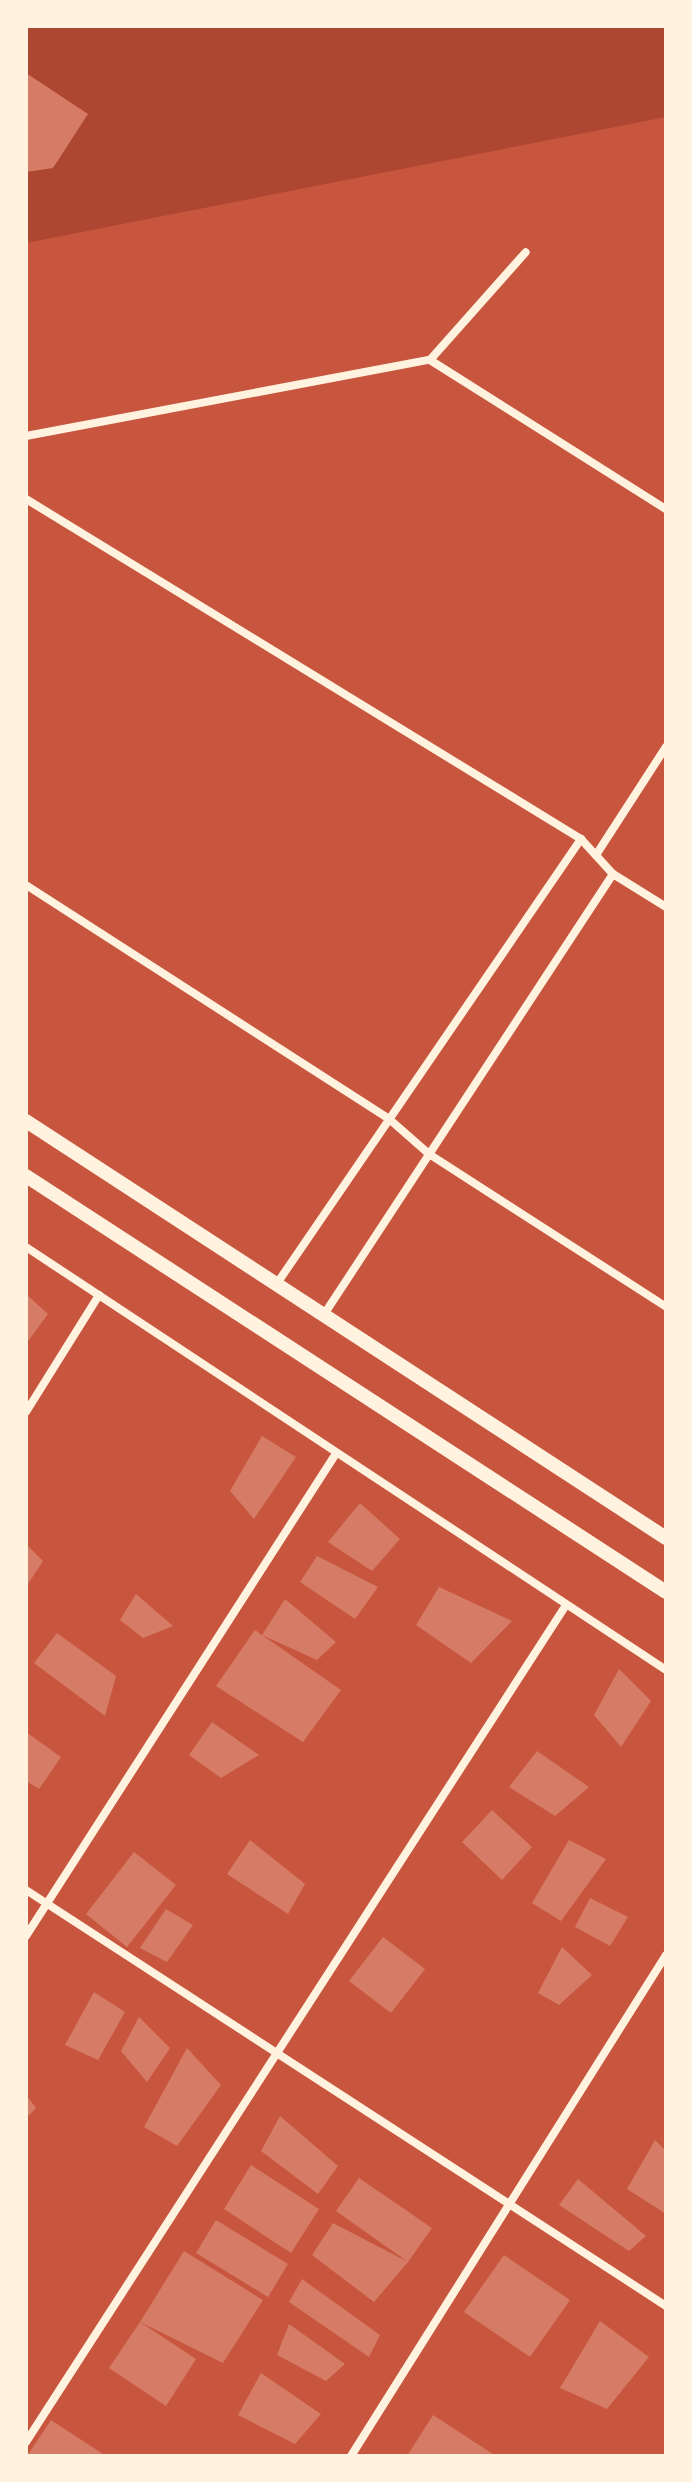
<!DOCTYPE html>
<style>
body{margin:0}
#map{position:relative;width:692px;height:2482px;overflow:hidden;background:#c8553d;font-family:"Source Sans 3",sans-serif}
div>[style]{position:absolute}
.green>*{inset:0;background:#ae4732}
.building>*{inset:0;background:#d67c66}
.minor>*{height:8px;margin:-4px;padding:0 4px;transform-origin:4px;border-radius:4px;background:#fff3e0}
.tertiary>*{height:14px;margin:-7px;padding:0 7px;transform-origin:7px;border-radius:7px;background:#fff3e0}
span{translate:-50% -50%;white-space:nowrap;text-align:center;line-height:1.15;-webkit-text-stroke:7px #fff3e0;paint-order:stroke}
.frame{position:absolute;inset:0;border:28px solid #fff3e0;pointer-events:none}
</style>
<div id="map">
<div class="green">
<div style="clip-path:polygon(26px 26px,666px 26px,666px 117px,26px 243px)"></div>
</div>
<div class="building">
<div style="clip-path:polygon(26px 73px,88px 114px,53px 168px,26px 172px)"></div>
<div style="clip-path:polygon(26px 1294px,48px 1314px,26px 1344px)"></div>
<div style="clip-path:polygon(262px 1436px,296px 1457px,254px 1519px,230px 1491px)"></div>
<div style="clip-path:polygon(360px 1503px,400px 1539px,372px 1571px,328px 1542px)"></div>
<div style="clip-path:polygon(26px 1544px,43px 1561px,26px 1587px)"></div>
<div style="clip-path:polygon(317px 1556px,378px 1587px,355px 1619px,300px 1582px)"></div>
<div style="clip-path:polygon(439px 1587px,512px 1621px,471px 1663px,416px 1625px)"></div>
<div style="clip-path:polygon(136px 1594px,173px 1626px,143px 1638px,120px 1620px)"></div>
<div style="clip-path:polygon(285px 1599px,336px 1642px,317px 1660px,262px 1635px,341px 1690px,303px 1742px,216px 1686px,255px 1630px,262px 1635px)"></div>
<div style="clip-path:polygon(57px 1633px,116px 1676px,105px 1716px,34px 1663px)"></div>
<div style="clip-path:polygon(619px 1669px,651px 1701px,621px 1747px,594px 1715px)"></div>
<div style="clip-path:polygon(212px 1722px,259px 1755px,221px 1778px,189px 1755px)"></div>
<div style="clip-path:polygon(26px 1732px,61px 1757px,39px 1789px,26px 1781px)"></div>
<div style="clip-path:polygon(537px 1751px,589px 1787px,555px 1816px,509px 1787px)"></div>
<div style="clip-path:polygon(492px 1810px,532px 1847px,502px 1880px,462px 1842px)"></div>
<div style="clip-path:polygon(250px 1840px,305px 1884px,288px 1914px,227px 1874px)"></div>
<div style="clip-path:polygon(569px 1840px,606px 1859px,561px 1921px,532px 1903px)"></div>
<div style="clip-path:polygon(134px 1852px,176px 1885px,127px 1947px,86px 1914px)"></div>
<div style="clip-path:polygon(590px 1898px,628px 1917px,610px 1946px,575px 1927px)"></div>
<div style="clip-path:polygon(166px 1909px,193px 1925px,167px 1962px,140px 1948px)"></div>
<div style="clip-path:polygon(383px 1937px,425px 1969px,391px 2013px,349px 1981px)"></div>
<div style="clip-path:polygon(562px 1947px,592px 1975px,559px 2005px,538px 1993px)"></div>
<div style="clip-path:polygon(94px 1992px,125px 2012px,98px 2060px,65px 2045px)"></div>
<div style="clip-path:polygon(139px 2017px,170px 2048px,147px 2082px,121px 2051px)"></div>
<div style="clip-path:polygon(187px 2048px,221px 2085px,177px 2146px,144px 2127px)"></div>
<div style="clip-path:polygon(26px 2095px,36px 2108px,26px 2118px)"></div>
<div style="clip-path:polygon(280px 2116px,338px 2166px,318px 2194px,261px 2151px)"></div>
<div style="clip-path:polygon(655px 2140px,666px 2151px,666px 2214px,627px 2189px)"></div>
<div style="clip-path:polygon(251px 2165px,319px 2209px,291px 2253px,224px 2209px)"></div>
<div style="clip-path:polygon(359px 2178px,432px 2228px,408px 2262px,374px 2302px,312px 2255px,333px 2223px,408px 2262px,336px 2211px)"></div>
<div style="clip-path:polygon(578px 2179px,646px 2236px,629px 2251px,559px 2205px)"></div>
<div style="clip-path:polygon(216px 2220px,288px 2264px,268px 2297px,196px 2253px)"></div>
<div style="clip-path:polygon(184px 2251px,263px 2300px,223px 2363px,140px 2322px)"></div>
<div style="clip-path:polygon(504px 2255px,570px 2300px,530px 2357px,464px 2312px)"></div>
<div style="clip-path:polygon(302px 2279px,380px 2335px,369px 2357px,289px 2302px)"></div>
<div style="clip-path:polygon(600px 2321px,649px 2357px,607px 2409px,560px 2388px)"></div>
<div style="clip-path:polygon(140px 2322px,196px 2359px,166px 2406px,109px 2368px)"></div>
<div style="clip-path:polygon(289px 2324px,345px 2364px,326px 2381px,277px 2355px)"></div>
<div style="clip-path:polygon(261px 2373px,321px 2414px,295px 2444px,238px 2415px)"></div>
<div style="clip-path:polygon(433px 2415px,496px 2456px,407px 2456px)"></div>
<div style="clip-path:polygon(51px 2420px,106px 2456px,27px 2456px)"></div>
</div>
<div class="minor">
<div style="left:430px;top:360px;width:279px;rotate:32.3deg"></div>
<div style="left:26px;top:436px;width:411px;rotate:-10.7deg"></div>
<div style="left:430px;top:360px;width:144px;rotate:-48.4deg"></div>
<div style="left:26px;top:499px;width:651px;rotate:31.49deg"></div>
<div style="left:581px;top:839px;width:47px;rotate:47.6deg"></div>
<div style="left:613px;top:874px;width:62px;rotate:31.9deg"></div>
<div style="left:596px;top:855px;width:129px;rotate:-57.1deg"></div>
<div style="left:26px;top:885px;width:431px;rotate:32.8deg"></div>
<div style="left:388px;top:1118px;width:55px;rotate:41.3deg"></div>
<div style="left:429px;top:1154px;width:282px;rotate:32.8deg"></div>
<div style="left:26px;top:1247px;width:767px;rotate:33.46deg"></div>
<div style="left:278px;top:1282px;width:537px;rotate:-55.63deg"></div>
<div style="left:325px;top:1313px;width:525px;rotate:-56.73deg"></div>
<div style="left:26px;top:1412px;width:138px;rotate:-58deg"></div>
<div style="left:26px;top:1890px;width:763px;rotate:33.02deg"></div>
<div style="left:26px;top:1936px;width:572px;rotate:-57.28deg"></div>
<div style="left:26px;top:2442px;width:996px;rotate:-57.17deg"></div>
<div style="left:351px;top:2456px;width:592px;rotate:-57.84deg"></div>
</div>
<div class="tertiary">
<div style="left:26px;top:1121px;width:764px;rotate:33.09deg"></div>
<div style="left:26px;top:1176px;width:763px;rotate:33.02deg"></div>
</div>
<div class="frame"></div>
</div>
